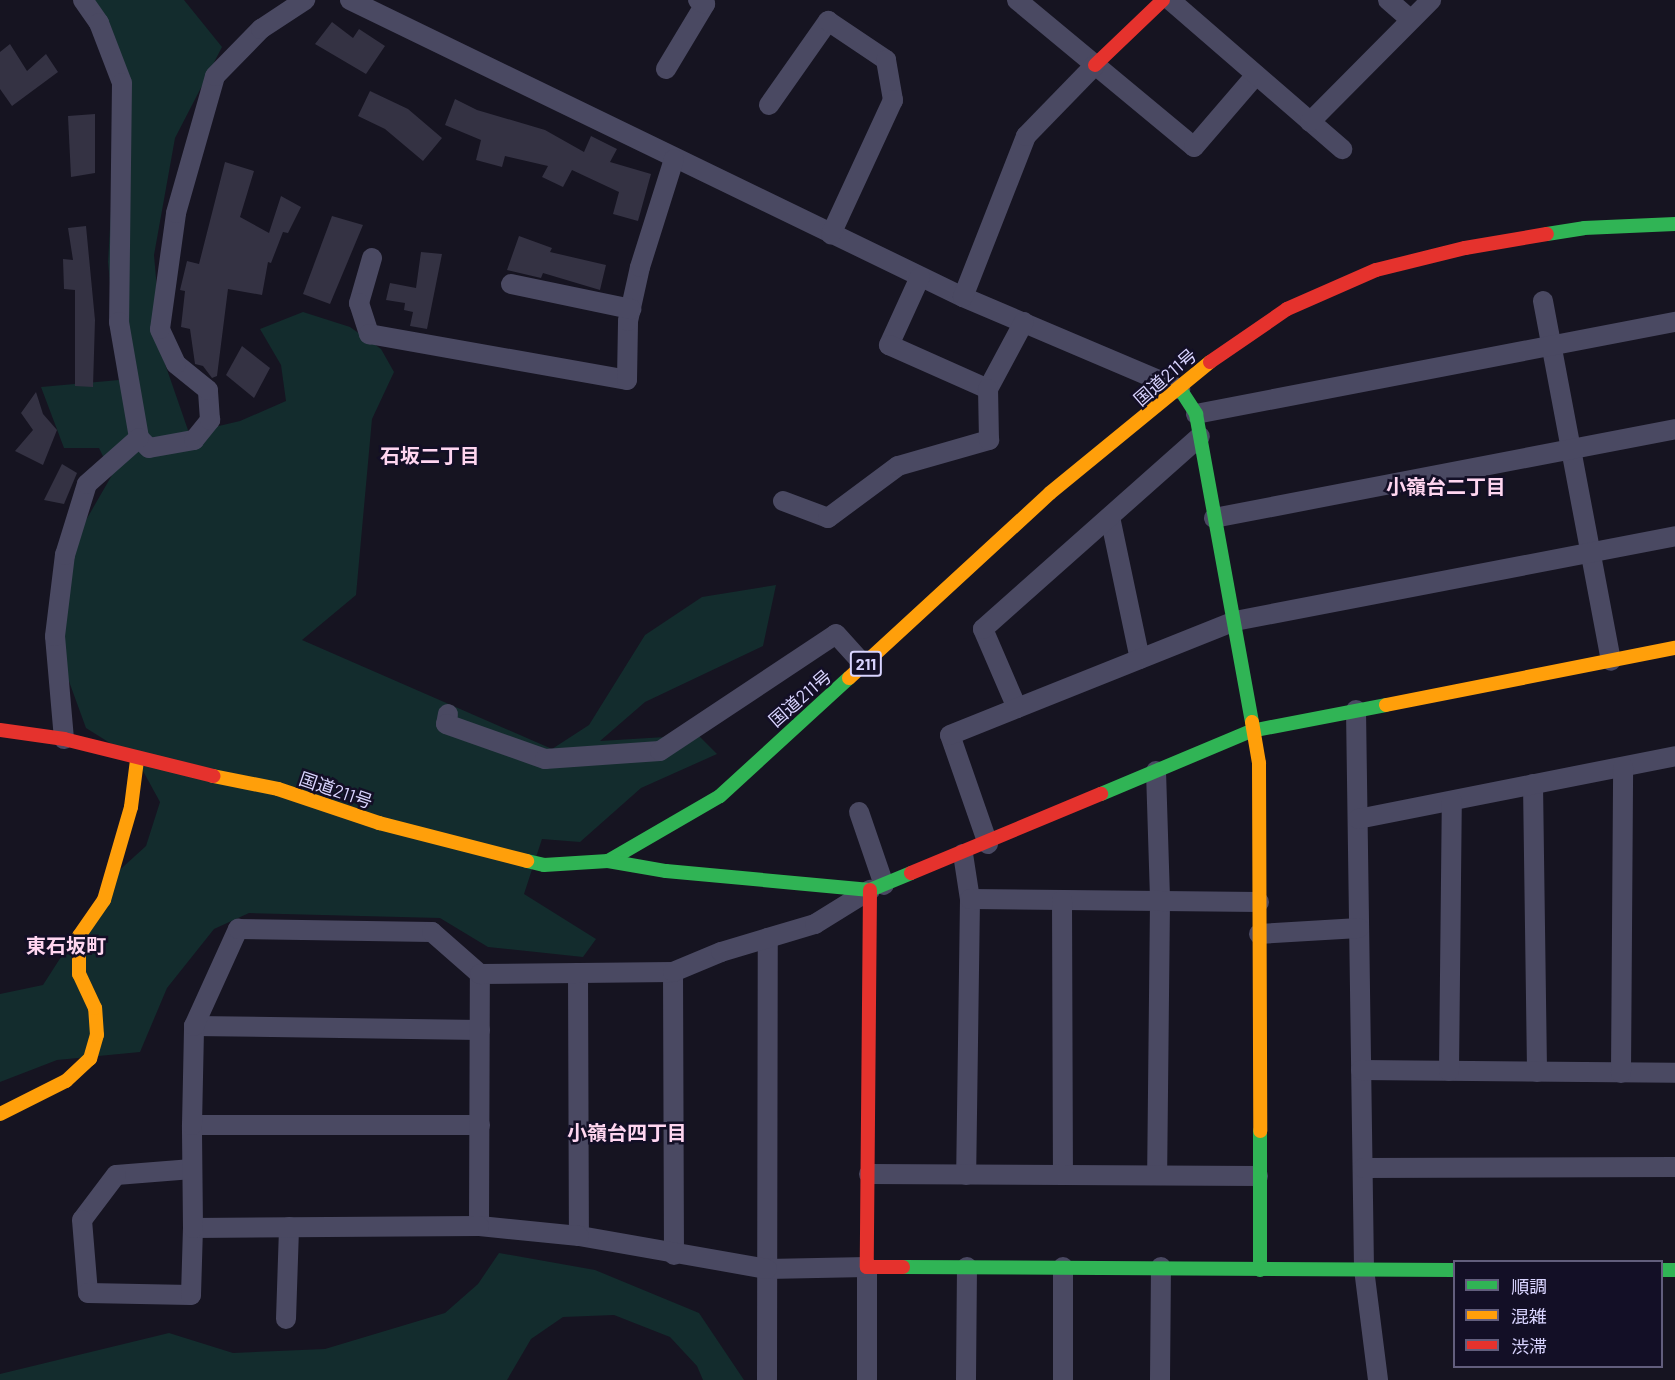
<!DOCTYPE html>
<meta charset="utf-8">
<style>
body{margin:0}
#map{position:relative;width:1675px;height:1380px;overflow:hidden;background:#161421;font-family:Barlow,"Noto Sans JP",sans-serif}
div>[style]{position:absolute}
.green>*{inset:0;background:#132c2d}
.building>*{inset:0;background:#343243}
.street>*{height:20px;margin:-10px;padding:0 10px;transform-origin:10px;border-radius:10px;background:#4a4962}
.fast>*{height:14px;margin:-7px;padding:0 7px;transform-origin:7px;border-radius:7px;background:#30b455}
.slow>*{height:14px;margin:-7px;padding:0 7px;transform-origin:7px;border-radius:7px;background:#ff9f0a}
.jam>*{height:14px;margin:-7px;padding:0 7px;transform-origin:7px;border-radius:7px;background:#e5322d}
span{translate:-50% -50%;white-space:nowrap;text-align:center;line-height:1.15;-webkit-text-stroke:5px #130f26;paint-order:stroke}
.shield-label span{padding:2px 4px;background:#130f26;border:2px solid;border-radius:4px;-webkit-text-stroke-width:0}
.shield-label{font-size:16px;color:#d9d4ff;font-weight:700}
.street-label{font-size:18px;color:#d9d4ff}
.neighbourhood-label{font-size:20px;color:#ffd6f0;font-weight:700}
.legend{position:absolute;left:1453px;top:1260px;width:210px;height:108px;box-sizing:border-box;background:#130f26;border:2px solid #625e7d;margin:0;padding:8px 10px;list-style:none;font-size:18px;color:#d9d4ff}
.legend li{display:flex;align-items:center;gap:12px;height:30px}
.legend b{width:30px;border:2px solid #625e7d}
</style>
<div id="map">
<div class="green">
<div style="clip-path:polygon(78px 0,184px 0,222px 47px,175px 138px,154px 255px,163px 358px,189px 433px,240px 421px,286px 401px,281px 365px,260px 329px,303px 312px,350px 327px,381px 349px,394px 372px,372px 419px,356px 595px,302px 640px,552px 749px,589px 725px,645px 635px,702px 597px,776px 585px,763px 646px,645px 702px,600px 741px,698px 735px,717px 754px,641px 788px,580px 842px,542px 839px,524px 894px,596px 939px,583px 957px,488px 947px,440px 918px,249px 913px,214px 929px,167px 988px,140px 1052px,57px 1060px,0 1082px,0 994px,43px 985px,113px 876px,146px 846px,160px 802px,137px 760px,86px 728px,51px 632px,78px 534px,112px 475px,99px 448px,64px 448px,41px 387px,119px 380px,108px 262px,118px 90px)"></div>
<div style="clip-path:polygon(499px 1253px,595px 1270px,699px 1313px,744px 1380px,703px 1380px,697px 1366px,670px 1337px,614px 1315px,563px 1317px,531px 1339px,507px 1380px,0 1380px,0 1374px,169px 1333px,233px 1353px,325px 1349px,445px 1313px,478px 1284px)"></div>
</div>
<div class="building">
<div style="clip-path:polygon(332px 22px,353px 38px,359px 29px,385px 46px,366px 74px,315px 44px)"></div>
<div style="clip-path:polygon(10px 44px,27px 71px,46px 54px,58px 72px,12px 106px,0 89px,0 52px)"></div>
<div style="clip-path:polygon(370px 91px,408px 109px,442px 138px,423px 161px,385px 129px,358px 116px)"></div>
<div style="clip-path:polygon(455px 99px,477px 110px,545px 130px,584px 152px,591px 136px,617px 149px,610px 162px,651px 174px,638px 221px,613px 214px,619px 192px,572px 170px,563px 187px,542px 177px,548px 166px,505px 156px,502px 167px,476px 160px,481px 140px,445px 125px)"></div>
<div style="clip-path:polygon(95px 114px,95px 173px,71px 177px,68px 116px)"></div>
<div style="clip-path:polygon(225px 162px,254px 171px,240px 217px,269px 233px,281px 196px,301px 207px,288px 233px,283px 232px,271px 263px,268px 262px,262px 295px,228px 289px,217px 376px,212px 378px,203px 366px,195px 364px,190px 329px,181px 327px,185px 291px,180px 290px,187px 261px,199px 264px)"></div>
<div style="clip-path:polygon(332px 216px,363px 225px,330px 304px,303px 294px)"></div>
<div style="clip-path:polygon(86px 226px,95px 320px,93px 387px,75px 386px,75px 290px,64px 289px,63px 259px,73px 260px,68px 228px)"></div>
<div style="clip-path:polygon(519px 236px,552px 248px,550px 252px,606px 265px,600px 290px,543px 273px,541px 278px,507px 270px)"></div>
<div style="clip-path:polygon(421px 252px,442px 254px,427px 329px,410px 326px,413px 312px,404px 310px,405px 303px,386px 300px,390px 283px,416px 288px)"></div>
<div style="clip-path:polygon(242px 346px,270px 368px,254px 398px,226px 375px)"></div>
<div style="clip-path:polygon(36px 392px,43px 414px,57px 430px,43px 465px,15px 451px,33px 430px,21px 413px)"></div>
<div style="clip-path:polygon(62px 464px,77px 473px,64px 504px,44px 500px)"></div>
</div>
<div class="street">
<div style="left:83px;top:0;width:28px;rotate:55deg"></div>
<div style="left:99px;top:23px;width:64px;rotate:69deg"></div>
<div style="left:122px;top:83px;width:239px;rotate:90.7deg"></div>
<div style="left:119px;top:322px;width:118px;rotate:80.2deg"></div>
<div style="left:139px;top:438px;width:14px;rotate:45deg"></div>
<div style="left:149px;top:448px;width:46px;rotate:-10.1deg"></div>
<div style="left:194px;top:440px;width:26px;rotate:-51deg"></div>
<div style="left:210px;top:420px;width:30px;rotate:-94deg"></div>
<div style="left:208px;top:390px;width:41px;rotate:-140.9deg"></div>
<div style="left:176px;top:364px;width:38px;rotate:-115deg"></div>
<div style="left:160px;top:329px;width:117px;rotate:-82.1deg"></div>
<div style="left:176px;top:213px;width:142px;rotate:-74.1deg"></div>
<div style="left:215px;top:76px;width:66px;rotate:-45.6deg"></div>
<div style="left:261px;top:29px;width:53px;rotate:-33.4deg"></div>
<div style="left:350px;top:0;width:681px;rotate:25.85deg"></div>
<div style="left:963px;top:297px;width:236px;rotate:23deg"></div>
<div style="left:1017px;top:0;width:230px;rotate:39.7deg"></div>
<div style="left:1194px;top:147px;width:95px;rotate:-49.3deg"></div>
<div style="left:1170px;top:0;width:228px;rotate:40.9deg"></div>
<div style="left:1388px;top:0;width:30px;rotate:41deg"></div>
<div style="left:666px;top:69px;width:76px;rotate:-59deg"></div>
<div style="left:705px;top:4px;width:8px;rotate:-150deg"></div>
<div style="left:769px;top:105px;width:103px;rotate:-54.9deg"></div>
<div style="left:828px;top:21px;width:70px;rotate:33.9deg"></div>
<div style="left:886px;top:60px;width:41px;rotate:80.1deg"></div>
<div style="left:893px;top:100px;width:148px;rotate:114.8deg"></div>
<div style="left:1310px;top:122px;width:172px;rotate:-45.2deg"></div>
<div style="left:372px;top:258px;width:47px;rotate:106.1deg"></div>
<div style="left:359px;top:303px;width:33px;rotate:72deg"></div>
<div style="left:369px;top:334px;width:262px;rotate:10.1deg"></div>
<div style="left:627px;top:380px;width:59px;rotate:-89deg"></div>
<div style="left:628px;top:321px;width:55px;rotate:-77.5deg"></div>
<div style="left:640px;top:267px;width:113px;rotate:-72.5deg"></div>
<div style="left:920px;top:277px;width:75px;rotate:114.5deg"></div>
<div style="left:889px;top:345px;width:108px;rotate:24deg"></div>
<div style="left:988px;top:389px;width:76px;rotate:-61.8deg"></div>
<div style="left:511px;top:284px;width:123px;rotate:11.8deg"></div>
<div style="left:963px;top:297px;width:173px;rotate:-68.6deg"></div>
<div style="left:1026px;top:136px;width:99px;rotate:-45.8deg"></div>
<div style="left:1543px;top:301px;width:366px;rotate:79.3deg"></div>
<div style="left:1196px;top:414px;width:488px;rotate:-10.9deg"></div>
<div style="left:783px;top:501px;width:48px;rotate:20.7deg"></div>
<div style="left:828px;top:518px;width:87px;rotate:-36.6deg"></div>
<div style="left:898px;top:466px;width:95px;rotate:-15.9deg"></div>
<div style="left:989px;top:440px;width:51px;rotate:-91.1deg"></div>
<div style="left:1110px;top:517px;width:145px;rotate:78.1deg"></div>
<div style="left:1214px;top:518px;width:470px;rotate:-10.9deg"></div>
<div style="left:1017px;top:708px;width:86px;rotate:-113.3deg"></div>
<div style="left:983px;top:629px;width:290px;rotate:-41.6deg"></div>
<div style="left:1356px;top:710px;width:559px;rotate:89.18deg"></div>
<div style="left:1364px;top:1269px;width:112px;rotate:82.8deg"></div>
<div style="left:448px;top:714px;width:10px;rotate:101deg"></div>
<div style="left:446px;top:724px;width:105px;rotate:19.5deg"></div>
<div style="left:545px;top:759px;width:115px;rotate:-4deg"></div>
<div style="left:660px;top:751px;width:211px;rotate:-33.6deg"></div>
<div style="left:836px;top:634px;width:42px;rotate:47.9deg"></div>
<div style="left:64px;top:739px;width:103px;rotate:-95deg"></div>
<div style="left:55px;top:636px;width:82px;rotate:-83deg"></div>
<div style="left:65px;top:555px;width:74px;rotate:-72.8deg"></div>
<div style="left:87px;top:484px;width:69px;rotate:-41.5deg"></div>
<div style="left:1156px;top:771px;width:130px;rotate:88.2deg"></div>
<div style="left:1160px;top:901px;width:274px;rotate:90.6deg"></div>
<div style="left:1533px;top:784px;width:288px;rotate:89.2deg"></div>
<div style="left:859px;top:812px;width:77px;rotate:71.1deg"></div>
<div style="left:1358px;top:819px;width:323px;rotate:-11.2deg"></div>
<div style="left:988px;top:844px;width:115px;rotate:-109.2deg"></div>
<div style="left:950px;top:735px;width:307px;rotate:-21.8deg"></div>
<div style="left:1235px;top:621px;width:448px;rotate:-10.9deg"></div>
<div style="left:963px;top:854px;width:46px;rotate:81.2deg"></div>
<div style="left:970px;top:899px;width:276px;rotate:90.8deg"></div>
<div style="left:970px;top:899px;width:289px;rotate:0.6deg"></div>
<div style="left:1062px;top:900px;width:275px;rotate:89.8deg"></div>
<div style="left:1259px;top:934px;width:100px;rotate:-3.4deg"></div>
<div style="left:673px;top:972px;width:283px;rotate:89.8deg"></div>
<div style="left:578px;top:973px;width:263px;rotate:89.8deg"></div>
<div style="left:194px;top:1026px;width:286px;rotate:0.8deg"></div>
<div style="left:1361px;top:1070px;width:314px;rotate:0.5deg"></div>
<div style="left:1449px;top:1071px;width:270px;rotate:-89.4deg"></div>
<div style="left:1621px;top:1073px;width:306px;rotate:-89.6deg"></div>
<div style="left:192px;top:1125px;width:288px"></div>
<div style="left:1363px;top:1168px;width:312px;rotate:-0.2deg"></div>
<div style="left:192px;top:1169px;width:76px;rotate:175.5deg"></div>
<div style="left:116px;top:1175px;width:56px;rotate:127.1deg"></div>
<div style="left:82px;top:1220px;width:73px;rotate:85.3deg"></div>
<div style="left:88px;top:1293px;width:103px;rotate:1.1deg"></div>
<div style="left:191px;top:1295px;width:67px;rotate:-88.3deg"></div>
<div style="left:869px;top:1174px;width:389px;rotate:0.3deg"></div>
<div style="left:479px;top:1226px;width:252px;rotate:-89.8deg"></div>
<div style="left:286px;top:1319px;width:92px;rotate:-88.1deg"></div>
<div style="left:767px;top:1380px;width:442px;rotate:-89.9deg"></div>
<div style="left:867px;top:1380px;width:113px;rotate:-90deg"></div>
<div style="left:867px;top:1267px;width:100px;rotate:178.9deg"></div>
<div style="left:767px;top:1269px;width:191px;rotate:-170deg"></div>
<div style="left:579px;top:1236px;width:100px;rotate:-174.3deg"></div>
<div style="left:479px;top:1226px;width:286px;rotate:179.6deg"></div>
<div style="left:193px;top:1228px;width:103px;rotate:-90.6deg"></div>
<div style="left:192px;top:1125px;width:99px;rotate:-88.8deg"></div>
<div style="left:194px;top:1026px;width:107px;rotate:-65.6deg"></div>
<div style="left:238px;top:929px;width:194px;rotate:0.9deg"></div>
<div style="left:432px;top:932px;width:64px;rotate:41.2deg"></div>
<div style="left:480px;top:974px;width:193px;rotate:-0.6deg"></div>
<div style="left:673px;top:972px;width:52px;rotate:-22.6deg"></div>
<div style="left:721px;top:952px;width:98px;rotate:-16.6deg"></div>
<div style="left:815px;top:924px;width:65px;rotate:-31.7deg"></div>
<div style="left:966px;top:1380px;width:113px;rotate:-89.5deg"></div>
<div style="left:1063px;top:1380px;width:113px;rotate:-90deg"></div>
<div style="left:1160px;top:1380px;width:113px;rotate:-89.5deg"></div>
</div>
<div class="fast">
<div style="left:1547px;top:234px;width:37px;rotate:-9deg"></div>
<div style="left:1584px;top:228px;width:91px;rotate:-2.5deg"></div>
<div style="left:1180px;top:389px;width:30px;rotate:57deg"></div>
<div style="left:1196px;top:414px;width:313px;rotate:79.7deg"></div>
<div style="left:1101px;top:794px;width:163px;rotate:-22.8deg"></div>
<div style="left:1251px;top:731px;width:137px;rotate:-10.9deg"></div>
<div style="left:527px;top:861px;width:17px;rotate:13deg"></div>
<div style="left:544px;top:865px;width:64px;rotate:-3.6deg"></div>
<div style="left:608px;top:861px;width:129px;rotate:-30.1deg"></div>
<div style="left:720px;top:796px;width:175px;rotate:-42.5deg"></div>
<div style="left:608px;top:861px;width:59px;rotate:9.8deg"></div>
<div style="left:666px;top:871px;width:205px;rotate:5.3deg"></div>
<div style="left:870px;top:890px;width:44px;rotate:-22.5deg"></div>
<div style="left:1260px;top:1131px;width:139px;rotate:90deg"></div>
<div style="left:903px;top:1267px;width:551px;rotate:0.31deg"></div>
<div style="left:1662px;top:1270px;width:13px"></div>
</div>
<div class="slow">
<div style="left:849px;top:678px;width:273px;rotate:-42.6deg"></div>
<div style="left:1050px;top:493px;width:207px;rotate:-39.3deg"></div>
<div style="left:1386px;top:705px;width:295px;rotate:-11.2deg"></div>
<div style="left:1252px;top:722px;width:42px;rotate:80.3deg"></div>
<div style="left:1259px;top:763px;width:368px;rotate:89.8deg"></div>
<div style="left:213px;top:776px;width:66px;rotate:11.3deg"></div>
<div style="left:278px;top:789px;width:107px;rotate:18.6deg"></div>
<div style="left:379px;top:823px;width:153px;rotate:14.4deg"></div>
<div style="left:0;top:1114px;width:74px;rotate:-26.6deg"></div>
<div style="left:66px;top:1081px;width:33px;rotate:-43deg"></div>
<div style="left:90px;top:1059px;width:25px;rotate:-74deg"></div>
<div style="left:97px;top:1035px;width:27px;rotate:-94deg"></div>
<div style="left:95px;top:1008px;width:38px;rotate:-115deg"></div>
<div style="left:79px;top:974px;width:38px;rotate:-90deg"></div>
<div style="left:79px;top:936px;width:44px;rotate:-55.2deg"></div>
<div style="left:104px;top:900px;width:97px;rotate:-73.8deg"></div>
<div style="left:131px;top:807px;width:47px;rotate:-82.7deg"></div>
</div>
<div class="jam">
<div style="left:1095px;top:65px;width:94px;rotate:-43.7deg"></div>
<div style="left:1210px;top:362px;width:93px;rotate:-34.5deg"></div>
<div style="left:1287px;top:309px;width:97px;rotate:-23.7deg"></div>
<div style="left:1376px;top:270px;width:92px;rotate:-13.9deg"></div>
<div style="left:1465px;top:248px;width:83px;rotate:-9.7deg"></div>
<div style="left:0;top:730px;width:65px;rotate:8deg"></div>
<div style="left:64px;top:739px;width:154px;rotate:13.9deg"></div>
<div style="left:911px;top:873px;width:206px;rotate:-22.6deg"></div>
<div style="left:870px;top:890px;width:377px;rotate:90.5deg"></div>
<div style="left:867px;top:1267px;width:36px"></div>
</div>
<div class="shield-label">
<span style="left:866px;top:664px">211</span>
</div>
<div class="street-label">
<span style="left:1165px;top:377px;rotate:-41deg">国道211号</span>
<span style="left:800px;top:698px;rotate:-41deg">国道211号</span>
<span style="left:336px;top:790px;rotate:19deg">国道211号</span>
</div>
<div class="neighbourhood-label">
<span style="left:430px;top:455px">石坂二丁目</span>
<span style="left:1446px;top:486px">小嶺台二丁目</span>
<span style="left:66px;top:945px">東石坂町</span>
<span style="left:627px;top:1132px">小嶺台四丁目</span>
</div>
<ul class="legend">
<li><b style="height:8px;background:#30b455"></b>順調</li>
<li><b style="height:8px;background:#ff9f0a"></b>混雑</li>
<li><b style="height:8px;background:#e5322d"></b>渋滞</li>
</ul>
</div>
